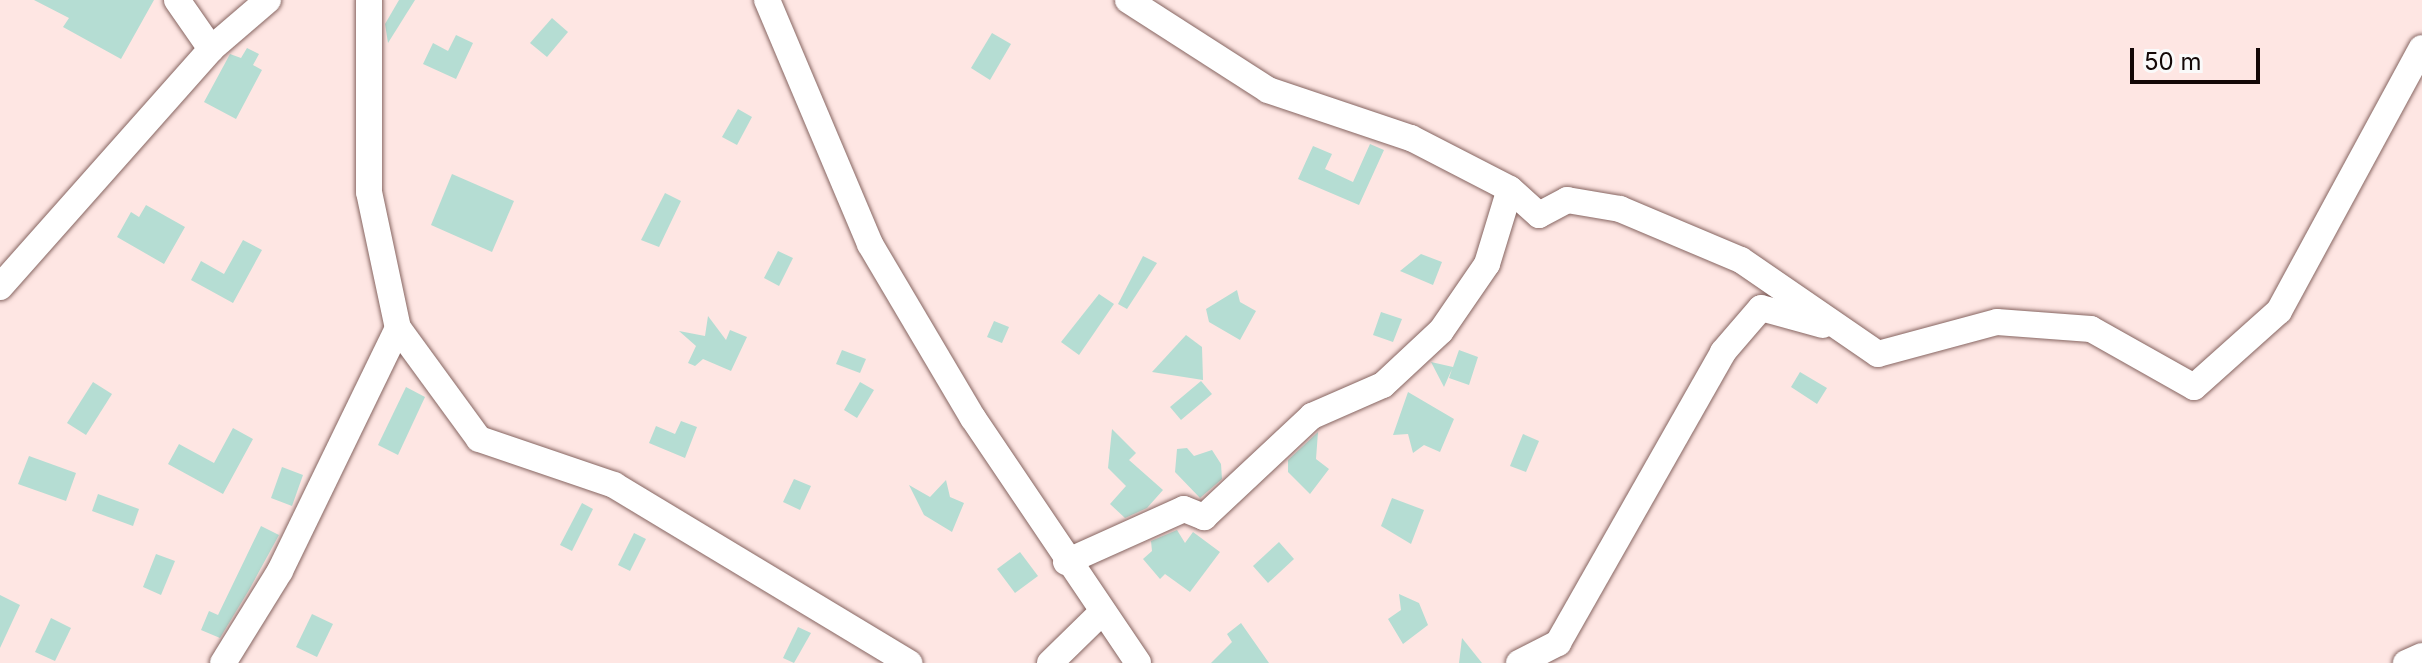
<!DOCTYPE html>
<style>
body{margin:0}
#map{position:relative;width:2422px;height:663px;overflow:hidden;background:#fee6e3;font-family:Inter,sans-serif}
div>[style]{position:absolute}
.building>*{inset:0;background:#b5ddd3}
.roads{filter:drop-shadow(0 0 2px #866561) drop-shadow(0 0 2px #866561)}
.minor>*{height:26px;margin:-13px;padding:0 13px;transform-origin:13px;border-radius:13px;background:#fff}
span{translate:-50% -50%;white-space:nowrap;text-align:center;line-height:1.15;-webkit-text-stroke:7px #fafafa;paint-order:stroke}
.scale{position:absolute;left:2130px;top:48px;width:130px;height:36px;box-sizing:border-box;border:4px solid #140807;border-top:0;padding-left:10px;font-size:24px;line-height:28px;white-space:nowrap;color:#140807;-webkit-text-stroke:6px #fafafa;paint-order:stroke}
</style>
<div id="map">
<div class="building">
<div style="clip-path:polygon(34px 0,154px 0,121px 59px,63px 27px,69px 18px)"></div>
<div style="clip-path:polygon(399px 0,415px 0,388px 43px,385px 24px)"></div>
<div style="clip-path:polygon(552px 18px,568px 32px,547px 57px,530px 43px)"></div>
<div style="clip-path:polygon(992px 33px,1011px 44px,990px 80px,971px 68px)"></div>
<div style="clip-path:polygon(456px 35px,473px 43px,456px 79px,423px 64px,433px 43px,448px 51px)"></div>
<div style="clip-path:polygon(247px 48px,259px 54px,253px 65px,262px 70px,236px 119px,204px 102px,230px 54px,241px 58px)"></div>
<div style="clip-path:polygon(738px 109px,752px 117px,737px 145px,722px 137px)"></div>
<div style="clip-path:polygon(1370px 144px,1384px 150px,1359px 205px,1298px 179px,1313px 146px,1332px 154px,1325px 169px,1353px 182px)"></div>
<div style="clip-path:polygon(452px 174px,514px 201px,492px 252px,431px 225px)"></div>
<div style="clip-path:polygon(665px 193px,681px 201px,659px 247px,641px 240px)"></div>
<div style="clip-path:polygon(146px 205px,185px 227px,164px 264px,117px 237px,131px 212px,139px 217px)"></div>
<div style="clip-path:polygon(243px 240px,262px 250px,233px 303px,191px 280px,201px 261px,224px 274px)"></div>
<div style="clip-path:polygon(778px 251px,793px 258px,779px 286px,764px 278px)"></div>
<div style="clip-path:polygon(1421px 254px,1442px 262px,1433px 285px,1400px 271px)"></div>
<div style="clip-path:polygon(1143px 256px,1157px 263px,1127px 309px,1118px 304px)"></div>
<div style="clip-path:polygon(1237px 290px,1240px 302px,1256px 311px,1240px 340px,1209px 322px,1206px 309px)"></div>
<div style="clip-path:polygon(1099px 294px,1114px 304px,1079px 355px,1061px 342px)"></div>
<div style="clip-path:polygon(1381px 312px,1402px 319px,1393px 342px,1373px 335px)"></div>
<div style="clip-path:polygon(708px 316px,726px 340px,730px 330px,747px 337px,731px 371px,703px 359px,695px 366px,688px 363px,696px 346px,679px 331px,705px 336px)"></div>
<div style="clip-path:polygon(994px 321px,1009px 327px,1002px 343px,987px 337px)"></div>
<div style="clip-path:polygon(1186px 335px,1202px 347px,1203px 380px,1152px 372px)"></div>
<div style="clip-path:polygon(842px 350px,866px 359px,860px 373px,836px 364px)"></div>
<div style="clip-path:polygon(1459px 350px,1478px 357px,1469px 385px,1449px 378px,1452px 369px,1444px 387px,1431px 362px,1453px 367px)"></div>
<div style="clip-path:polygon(1800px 372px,1827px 388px,1817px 404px,1791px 387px)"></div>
<div style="clip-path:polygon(1201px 381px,1212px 394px,1181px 420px,1170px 407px)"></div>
<div style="clip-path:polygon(93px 382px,112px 394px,86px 435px,67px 423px)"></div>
<div style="clip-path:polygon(860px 382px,874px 390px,857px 418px,844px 410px)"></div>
<div style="clip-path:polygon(406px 387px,425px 397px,398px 455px,378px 445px)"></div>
<div style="clip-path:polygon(1408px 392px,1454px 419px,1440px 452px,1424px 445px,1413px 453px,1408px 434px,1393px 435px)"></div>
<div style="clip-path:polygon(681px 421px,697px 427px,685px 458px,649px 443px,656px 426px,675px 434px)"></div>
<div style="clip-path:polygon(233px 428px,253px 439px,223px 494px,168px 464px,179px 444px,214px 463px)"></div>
<div style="clip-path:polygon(1112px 429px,1136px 453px,1129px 460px,1163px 490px,1147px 508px,1125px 518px,1110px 504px,1126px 486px,1108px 468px)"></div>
<div style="clip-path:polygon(1318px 432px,1316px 459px,1329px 469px,1310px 494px,1288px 472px,1288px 460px)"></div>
<div style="clip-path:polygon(1523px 434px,1539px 441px,1526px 472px,1510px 466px)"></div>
<div style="clip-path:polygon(1187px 448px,1194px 456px,1212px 450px,1221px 464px,1222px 479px,1200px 498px,1175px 472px,1177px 449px)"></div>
<div style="clip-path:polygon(29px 456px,76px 473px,66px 501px,18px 484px)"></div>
<div style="clip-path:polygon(282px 467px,303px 475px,292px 506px,271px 498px)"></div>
<div style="clip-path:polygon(794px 479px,811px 486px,800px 510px,783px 502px)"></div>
<div style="clip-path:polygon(946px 480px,950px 497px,964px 503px,952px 532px,924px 515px,909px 485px,930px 497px)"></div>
<div style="clip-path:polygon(98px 494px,139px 509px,133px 526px,92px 511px)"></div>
<div style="clip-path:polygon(1392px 498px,1424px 510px,1411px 544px,1381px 526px)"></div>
<div style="clip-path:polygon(582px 503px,593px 509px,572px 551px,560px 545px)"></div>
<div style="clip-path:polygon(261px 526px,279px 535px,249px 590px,220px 638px,201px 630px,209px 611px,218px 615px)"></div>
<div style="clip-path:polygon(1177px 530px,1185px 543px,1193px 532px,1220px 552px,1190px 592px,1165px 574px,1160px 579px,1143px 559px,1152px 551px,1151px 541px)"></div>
<div style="clip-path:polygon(634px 533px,646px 539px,630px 571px,618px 565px)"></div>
<div style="clip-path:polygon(1279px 542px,1294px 559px,1268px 583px,1253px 566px)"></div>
<div style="clip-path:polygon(1020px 552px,1038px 576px,1015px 593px,997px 569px)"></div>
<div style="clip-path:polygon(156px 554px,175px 561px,161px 595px,143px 587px)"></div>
<div style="clip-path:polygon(1399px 594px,1419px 603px,1428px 625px,1403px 644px,1388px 619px,1401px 610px)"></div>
<div style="clip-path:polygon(0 595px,20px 605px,0 648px)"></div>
<div style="clip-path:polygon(312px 614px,333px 624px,317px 657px,296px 647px)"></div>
<div style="clip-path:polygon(51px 618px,71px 628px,55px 661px,35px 652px)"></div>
<div style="clip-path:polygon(1241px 623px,1269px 663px,1211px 663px,1232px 642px,1227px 634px)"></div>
<div style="clip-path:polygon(798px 627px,811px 633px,794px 663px,783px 658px)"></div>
<div style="clip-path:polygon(1462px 638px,1482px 663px,1459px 663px)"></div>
</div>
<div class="roads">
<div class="minor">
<div style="left:177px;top:0;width:60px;rotate:55.2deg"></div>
<div style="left:369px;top:0;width:192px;rotate:90deg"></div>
<div style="left:369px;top:192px;width:139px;rotate:78deg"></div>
<div style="left:398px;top:328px;width:137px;rotate:53.9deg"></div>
<div style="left:479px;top:439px;width:143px;rotate:18.8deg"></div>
<div style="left:614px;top:485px;width:345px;rotate:31.1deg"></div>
<div style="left:767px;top:0;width:265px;rotate:67.1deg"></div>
<div style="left:870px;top:244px;width:202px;rotate:59.4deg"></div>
<div style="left:973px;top:418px;width:295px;rotate:56deg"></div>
<div style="left:1128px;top:0;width:166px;rotate:32.7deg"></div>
<div style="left:1268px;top:90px;width:151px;rotate:18.6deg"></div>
<div style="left:1411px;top:138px;width:111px;rotate:27.3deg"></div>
<div style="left:1510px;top:189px;width:39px;rotate:42deg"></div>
<div style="left:1539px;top:215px;width:32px;rotate:-28deg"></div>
<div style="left:1567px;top:200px;width:54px;rotate:9.6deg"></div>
<div style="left:1620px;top:209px;width:131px;rotate:22.9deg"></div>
<div style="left:1741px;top:260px;width:166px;rotate:34.5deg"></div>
<div style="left:1878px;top:354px;width:123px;rotate:-15.1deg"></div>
<div style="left:1997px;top:322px;width:94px;rotate:4.3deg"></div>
<div style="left:2091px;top:329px;width:118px;rotate:29.4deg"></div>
<div style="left:2194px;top:387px;width:114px;rotate:-41.8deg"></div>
<div style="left:2279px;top:311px;width:299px;rotate:-61.5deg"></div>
<div style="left:0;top:287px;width:318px;rotate:-48.4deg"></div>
<div style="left:211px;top:49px;width:75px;rotate:-40.7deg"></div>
<div style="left:1066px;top:562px;width:129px;rotate:-24.2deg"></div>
<div style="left:1184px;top:509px;width:22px;rotate:22deg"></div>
<div style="left:1204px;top:517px;width:148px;rotate:-43.1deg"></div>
<div style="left:1312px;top:416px;width:77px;rotate:-23.6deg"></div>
<div style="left:1383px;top:385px;width:79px;rotate:-43deg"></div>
<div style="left:1441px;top:331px;width:81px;rotate:-55.5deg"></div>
<div style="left:1487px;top:264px;width:78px;rotate:-73deg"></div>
<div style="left:223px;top:663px;width:108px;rotate:-58.2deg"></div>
<div style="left:280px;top:571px;width:270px;rotate:-64.1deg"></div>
<div style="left:1050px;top:663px;width:73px;rotate:-44.4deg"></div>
<div style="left:1519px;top:663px;width:44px;rotate:-27.1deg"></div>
<div style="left:1558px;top:643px;width:335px;rotate:-60.4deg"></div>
<div style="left:1723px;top:352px;width:58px;rotate:-49.2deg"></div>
<div style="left:1761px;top:308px;width:64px;rotate:15.3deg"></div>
<div style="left:2406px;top:663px;width:17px;rotate:-24deg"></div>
</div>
</div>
<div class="scale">50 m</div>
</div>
